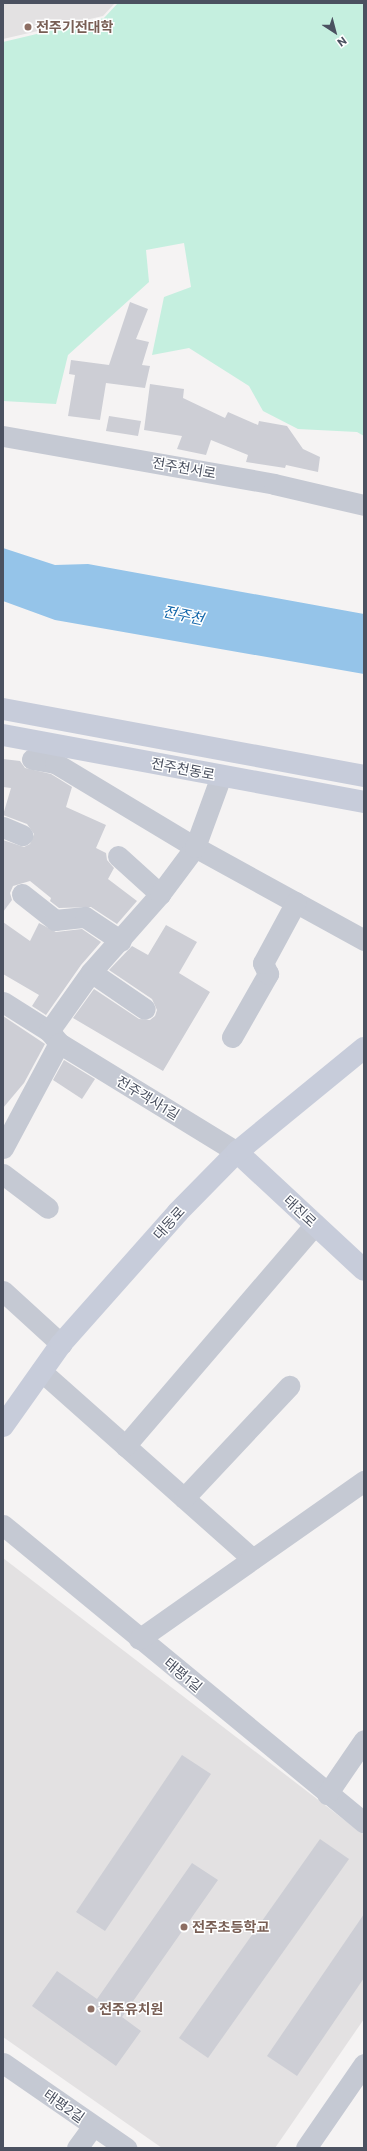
<!DOCTYPE html>
<meta charset="utf-8">
<style>
body{margin:0}
#map{position:relative;width:367px;height:2151px;overflow:hidden;background:#f5f3f3;font-family:Commissioner,"Noto Sans KR",sans-serif}
div>[style]{position:absolute}
.education>*{inset:0;background:#e3e1e2}
.green>*{inset:0;background:#c5efdf}
.water>*{inset:0;background:#95c4e9}
.building>*{inset:0;background:#cdced5}
.street>*{height:21px;margin:-10.5px;padding:0 10.5px;transform-origin:10.5px;border-radius:10.5px;background:#c5c9d3}
.secondary>*{height:22px;margin:-11px;padding:0 11px;transform-origin:11px;border-radius:11px;background:#c7ccda}
.dots>*{width:11px;height:11px;translate:-50% -50%;box-sizing:border-box;border:2px solid #fff;border-radius:50%}
span{translate:-50% -50%;white-space:nowrap;text-align:center;line-height:1.15;-webkit-text-stroke:3px #fff;paint-order:stroke}
.education-label{font-size:14px;color:#785e54;font-weight:700}
.left{translate:0 -50%;text-align:left}
.street-label{font-size:14px;color:#4b5160}
.water-label{font-size:15px;color:#1467aa;font-style:italic}
.frame{position:absolute;inset:0;border:4px solid #4b5160;pointer-events:none}
.north{position:absolute;left:315px;top:12px;width:40px;height:40px;-webkit-text-stroke:3px #fff;paint-order:stroke;rotate:144deg;font-size:11px;font-weight:700;line-height:16px;text-align:center;color:#4b5160}
.north::after{content:'';display:block;margin:auto;width:14px;height:18px;background:#4b5160;clip-path:polygon(50% 0,100% 100%,50% 72%,0 100%)}
</style>
<div id="map">
<div class="education">
<div style="clip-path:polygon(3px 3px,115px 3px,103px 16px,3px 39px)"></div>
<div style="clip-path:polygon(3px 1558px,364px 1835px,364px 2019px,275px 2148px,162px 2148px,3px 2037px)"></div>
</div>
<div class="green">
<div style="clip-path:polygon(118px 3px,364px 3px,364px 436px,357px 432px,298px 429px,263px 411px,249px 386px,189px 348px,152px 355px,164px 297px,191px 287px,184px 243px,146px 250px,149px 282px,68px 355px,56px 404px,3px 401px,3px 42px,104px 18px)"></div>
</div>
<div class="water">
<div style="clip-path:polygon(3px 548px,55px 565px,88px 564px,364px 614px,364px 674px,55px 620px,3px 601px)"></div>
</div>
<div class="building">
<div style="clip-path:polygon(130px 302px,148px 309px,136px 339px,149px 342px,142px 365px,150px 366px,145px 388px,106px 383px,100px 420px,68px 416px,75px 375px,69px 374px,71px 360px,109px 365px)"></div>
<div style="clip-path:polygon(150px 384px,184px 389px,183px 398px,225px 418px,228px 412px,258px 425px,259px 421px,287px 426px,303px 449px,320px 457px,318px 472px,286px 465px,285px 468px,246px 462px,248px 455px,211px 440px,206px 455px,177px 449px,182px 436px,144px 430px)"></div>
<div style="clip-path:polygon(109px 416px,141px 421px,138px 436px,106px 431px)"></div>
<div style="clip-path:polygon(3px 759px,20px 761px,25px 768px,51px 774px,72px 787px,66px 807px,106px 825px,96px 848px,106px 853px,107px 860px,114px 868px,108px 879px,137px 901px,117px 924px,91px 907px,59px 908px,50px 901px,51px 898px,30px 881px,13px 886px,10px 893px,12px 900px,3px 912px,3px 840px,24px 847px,30px 844px,34px 834px,27px 824px,3px 815px,11px 788px,3px 787px)"></div>
<div style="clip-path:polygon(3px 922px,30px 941px,39px 923px,56px 932px,82px 929px,101px 942px,81px 965px,46px 1015px,32px 1006px,39px 995px,3px 974px)"></div>
<div style="clip-path:polygon(166px 925px,197px 942px,179px 973px,210px 992px,163px 1071px,73px 1018px,94px 989px,139px 1019px,150px 1020px,155px 1016px,157px 1010px,152px 999px,109px 970px,132px 946px,148px 955px)"></div>
<div style="clip-path:polygon(3px 1016px,45px 1044px,24px 1083px,3px 1108px)"></div>
<div style="clip-path:polygon(64px 1060px,95px 1079px,82px 1099px,53px 1080px)"></div>
<div style="clip-path:polygon(182px 1755px,211px 1774px,105px 1931px,76px 1912px)"></div>
<div style="clip-path:polygon(320px 1839px,349px 1859px,208px 2058px,179px 2038px)"></div>
<div style="clip-path:polygon(192px 1863px,218px 1880px,122px 2017px,141px 2031px,116px 2066px,32px 2006px,57px 1971px,97px 1999px)"></div>
<div style="clip-path:polygon(364px 1914px,364px 1978px,297px 2076px,267px 2056px)"></div>
</div>
<div class="street">
<div style="left:3px;top:436px;width:275px;rotate:10deg"></div>
<div style="left:274px;top:484px;width:92px;rotate:13.1deg"></div>
<div style="left:32px;top:759px;width:23px;rotate:10deg"></div>
<div style="left:55px;top:763px;width:163px;rotate:31deg"></div>
<div style="left:195px;top:847px;width:193px;rotate:28.8deg"></div>
<div style="left:3px;top:827px;width:21px;rotate:23deg"></div>
<div style="left:118px;top:856px;width:57px;rotate:42.1deg"></div>
<div style="left:22px;top:894px;width:42px;rotate:38.2deg"></div>
<div style="left:55px;top:920px;width:30px;rotate:-6deg"></div>
<div style="left:85px;top:917px;width:43px;rotate:33.7deg"></div>
<div style="left:91px;top:972px;width:65px;rotate:34.4deg"></div>
<div style="left:3px;top:1002px;width:54px;rotate:32.2deg"></div>
<div style="left:49px;top:1031px;width:16px;rotate:50deg"></div>
<div style="left:59px;top:1043px;width:209px;rotate:31.5deg"></div>
<div style="left:49px;top:1031px;width:72px;rotate:-54.6deg"></div>
<div style="left:91px;top:972px;width:104px;rotate:-48.5deg"></div>
<div style="left:160px;top:894px;width:59px;rotate:-53.3deg"></div>
<div style="left:195px;top:847px;width:76px;rotate:-69.9deg"></div>
<div style="left:232px;top:1037px;width:73px;rotate:-60.3deg"></div>
<div style="left:268px;top:974px;width:12px;rotate:-114deg"></div>
<div style="left:263px;top:963px;width:69px;rotate:-61.6deg"></div>
<div style="left:3px;top:1148px;width:119px;rotate:-61.9deg"></div>
<div style="left:3px;top:1174px;width:56px;rotate:37.1deg"></div>
<div style="left:3px;top:1291px;width:79px;rotate:42.4deg"></div>
<div style="left:41px;top:1371px;width:283px;rotate:41.6deg"></div>
<div style="left:125px;top:1446px;width:292px;rotate:-49.4deg"></div>
<div style="left:184px;top:1498px;width:154px;rotate:-46.8deg"></div>
<div style="left:3px;top:1525px;width:468px;rotate:39.5deg"></div>
<div style="left:139px;top:1639px;width:275px;rotate:-35.1deg"></div>
<div style="left:327px;top:1794px;width:65px;rotate:-55.6deg"></div>
<div style="left:3px;top:2063px;width:150px;rotate:34.6deg"></div>
<div style="left:77px;top:2148px;width:27px;rotate:-54deg"></div>
<div style="left:306px;top:2148px;width:102px;rotate:-55.4deg"></div>
</div>
<div class="secondary">
<div style="left:3px;top:709px;width:367px;rotate:10.5deg"></div>
<div style="left:3px;top:735px;width:367px;rotate:10.5deg"></div>
<div style="left:237px;top:1152px;width:173px;rotate:42.9deg"></div>
<div style="left:3px;top:1426px;width:100px;rotate:-54.7deg"></div>
<div style="left:61px;top:1344px;width:176px;rotate:-48.4deg"></div>
<div style="left:178px;top:1212px;width:84px;rotate:-45.5deg"></div>
<div style="left:237px;top:1152px;width:164px;rotate:-39.3deg"></div>
</div>
<div class="dots">
<div style="left:28px;top:27px;background:#8d6e63"></div>
<div style="left:184px;top:1927px;background:#8d6e63"></div>
<div style="left:91px;top:2009px;background:#8d6e63"></div>
</div>
<div class="education-label">
<span class="left" style="left:36px;top:27px">전주기전대학</span>
<span class="left" style="left:192px;top:1927px">전주초등학교</span>
<span class="left" style="left:99px;top:2009px">전주유치원</span>
</div>
<div class="street-label">
<span style="left:184px;top:468px;rotate:10deg">전주천서로</span>
<span style="left:183px;top:769px;rotate:11deg">전주천동로</span>
<span style="left:148px;top:1098px;rotate:31deg">전주객사1길</span>
<span style="left:300px;top:1211px;rotate:43deg">태진로</span>
<span style="left:169px;top:1223px;rotate:-48deg">대동로</span>
<span style="left:183px;top:1675px;rotate:40deg">태평1길</span>
<span style="left:64px;top:2106px;rotate:35deg">태평2길</span>
</div>
<div class="water-label">
<span style="left:183px;top:615px;rotate:12deg">전주천</span>
</div>
<div class="frame"></div>
<div class="north">N</div>
</div>
